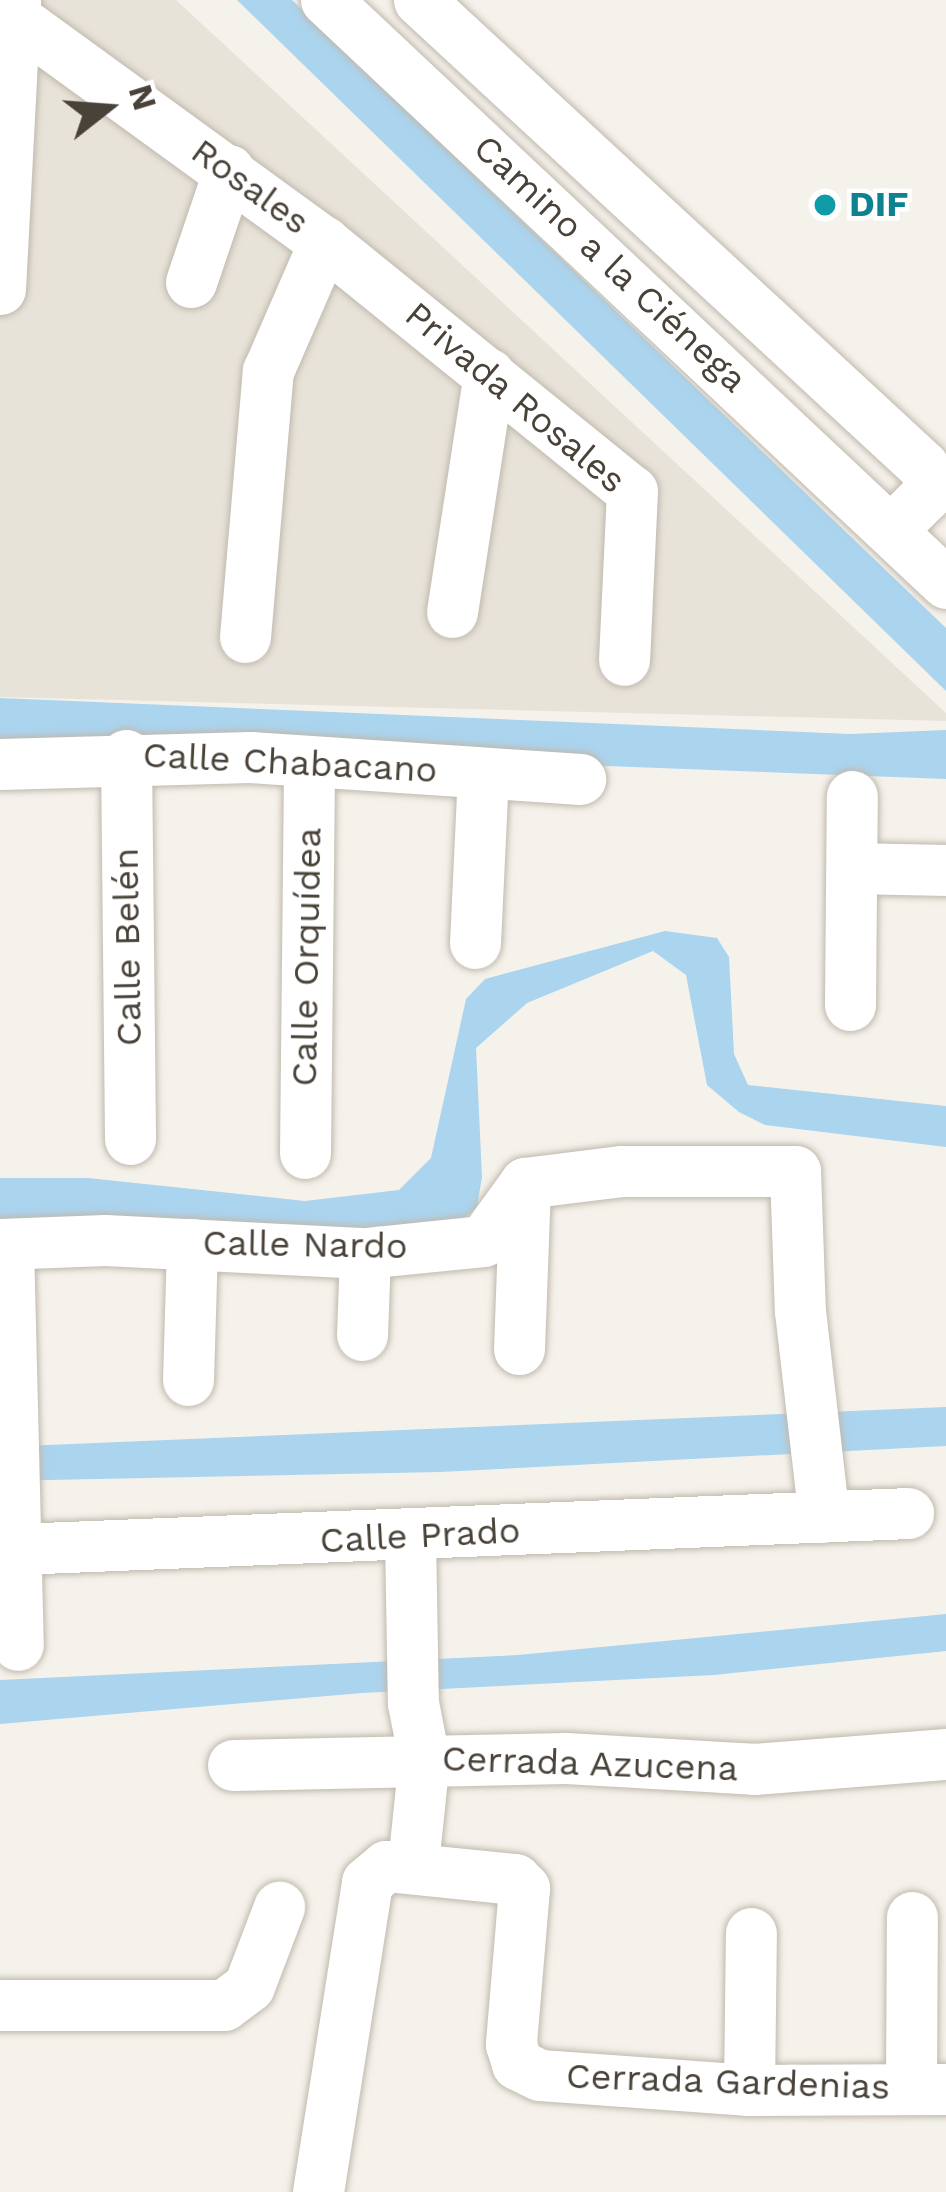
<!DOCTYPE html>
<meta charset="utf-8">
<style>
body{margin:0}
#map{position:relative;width:946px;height:2192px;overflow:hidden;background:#f5f2eb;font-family:"Work Sans",sans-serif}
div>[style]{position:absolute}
.residential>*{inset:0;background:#e8e3d9}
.water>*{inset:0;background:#abd4ee}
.roads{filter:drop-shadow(0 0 3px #c0b9ae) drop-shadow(0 0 3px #c0b9ae)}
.minor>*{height:51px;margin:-25.5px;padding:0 25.5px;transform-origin:25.5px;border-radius:25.5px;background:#fff}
.dots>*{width:33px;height:33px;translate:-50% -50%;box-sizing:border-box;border:6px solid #fff;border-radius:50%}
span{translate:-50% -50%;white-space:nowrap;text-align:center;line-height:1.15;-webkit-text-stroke:9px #fff;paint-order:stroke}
.street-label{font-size:36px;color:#494239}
.culture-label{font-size:36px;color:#0d838f;font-weight:700}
.left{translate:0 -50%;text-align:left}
.north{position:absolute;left:48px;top:48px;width:120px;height:120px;-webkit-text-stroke:9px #fff;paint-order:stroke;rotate:73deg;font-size:33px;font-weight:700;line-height:48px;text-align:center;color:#494239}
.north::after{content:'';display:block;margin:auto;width:42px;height:54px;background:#494239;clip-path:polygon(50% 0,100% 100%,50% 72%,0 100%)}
</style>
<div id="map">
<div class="residential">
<div style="clip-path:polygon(0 0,176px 0,946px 713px,946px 721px,0 697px)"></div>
</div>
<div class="water">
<div style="clip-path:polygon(237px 0,292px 0,946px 628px,946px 691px)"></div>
<div style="clip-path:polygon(0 698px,850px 734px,946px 730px,946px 779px,0 743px)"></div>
<div style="clip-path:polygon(665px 931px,717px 938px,729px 957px,734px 1054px,748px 1085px,946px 1106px,946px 1147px,765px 1125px,739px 1112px,707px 1085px,686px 975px,653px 951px,527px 1003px,476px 1048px,482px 1177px,477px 1207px,449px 1231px,0 1224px,0 1178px,88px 1178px,305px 1201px,399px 1190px,431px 1158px,466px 999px,485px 979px)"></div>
<div style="clip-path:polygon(946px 1407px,946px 1446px,440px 1472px,0 1481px,0 1447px)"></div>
<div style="clip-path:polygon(946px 1614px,946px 1651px,714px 1675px,362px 1693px,0 1724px,0 1680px,518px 1655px)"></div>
</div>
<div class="roads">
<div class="minor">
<div style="left:326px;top:0;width:851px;rotate:43.24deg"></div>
<div style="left:419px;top:0;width:686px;rotate:42.76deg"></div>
<div style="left:923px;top:466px;width:17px;rotate:65deg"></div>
<div style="left:930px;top:481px;width:15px;rotate:106deg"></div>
<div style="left:926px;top:495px;width:45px;rotate:135deg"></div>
<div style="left:0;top:7px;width:400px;rotate:36deg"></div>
<div style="left:324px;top:242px;width:396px;rotate:39deg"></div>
<div style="left:632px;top:491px;width:169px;rotate:92.7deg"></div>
<div style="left:191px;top:282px;width:118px;rotate:-71.3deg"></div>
<div style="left:0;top:289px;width:289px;rotate:-87deg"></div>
<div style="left:452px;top:612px;width:241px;rotate:-81.2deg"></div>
<div style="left:245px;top:637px;width:267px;rotate:-85.1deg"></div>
<div style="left:268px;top:371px;width:141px;rotate:-66.5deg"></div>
<div style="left:126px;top:755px;width:384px;rotate:89.4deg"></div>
<div style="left:0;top:764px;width:250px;rotate:-1.6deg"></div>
<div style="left:250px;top:757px;width:331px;rotate:3.8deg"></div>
<div style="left:852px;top:868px;width:94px;rotate:1.2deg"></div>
<div style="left:475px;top:943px;width:170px;rotate:-87.3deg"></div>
<div style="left:850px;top:1005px;width:209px;rotate:-89.5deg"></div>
<div style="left:305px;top:1153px;width:392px;rotate:-89.4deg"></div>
<div style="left:0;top:1244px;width:105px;rotate:-2.2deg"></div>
<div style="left:105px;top:1240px;width:260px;rotate:2.9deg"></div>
<div style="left:365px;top:1253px;width:119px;rotate:-5.8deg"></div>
<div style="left:483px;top:1241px;width:72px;rotate:-54.1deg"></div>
<div style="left:525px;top:1183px;width:98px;rotate:-7.1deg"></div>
<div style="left:622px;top:1171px;width:173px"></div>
<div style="left:795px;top:1171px;width:140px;rotate:88deg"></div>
<div style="left:800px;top:1311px;width:207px;rotate:83.4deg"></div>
<div style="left:8px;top:1244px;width:401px;rotate:88.6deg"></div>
<div style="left:362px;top:1335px;width:82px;rotate:-87.9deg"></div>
<div style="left:519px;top:1349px;width:166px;rotate:-87.9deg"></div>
<div style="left:188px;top:1380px;width:136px;rotate:-88.3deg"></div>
<div style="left:410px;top:1537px;width:166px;rotate:89deg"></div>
<div style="left:413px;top:1703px;width:57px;rotate:78.9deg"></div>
<div style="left:424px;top:1759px;width:106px;rotate:96deg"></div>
<div style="left:17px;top:1549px;width:892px;rotate:-2.31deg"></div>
<div style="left:233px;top:1765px;width:333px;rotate:-1.2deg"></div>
<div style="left:566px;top:1758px;width:188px;rotate:3.3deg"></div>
<div style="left:754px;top:1769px;width:193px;rotate:-4.5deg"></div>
<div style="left:0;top:2005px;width:224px"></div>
<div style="left:224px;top:2005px;width:31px;rotate:-37deg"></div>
<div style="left:249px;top:1986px;width:85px;rotate:-69.2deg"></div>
<div style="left:911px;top:2088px;width:171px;rotate:-89.7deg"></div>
<div style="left:749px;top:2090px;width:157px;rotate:-89.3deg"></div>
<div style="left:318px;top:2192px;width:314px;rotate:-81deg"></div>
<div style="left:367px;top:1882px;width:25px;rotate:-40deg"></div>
<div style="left:386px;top:1866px;width:130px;rotate:5.8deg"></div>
<div style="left:515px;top:1879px;width:13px;rotate:45deg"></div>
<div style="left:524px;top:1888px;width:157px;rotate:94.8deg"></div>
<div style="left:511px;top:2044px;width:21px;rotate:73deg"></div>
<div style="left:517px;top:2064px;width:25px;rotate:26deg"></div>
<div style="left:540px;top:2075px;width:210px;rotate:4.1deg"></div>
<div style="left:749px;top:2090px;width:197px;rotate:-0.3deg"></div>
</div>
</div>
<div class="dots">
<div style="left:825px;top:205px;background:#0f9aa8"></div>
</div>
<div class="street-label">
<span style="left:250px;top:187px;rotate:36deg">Rosales</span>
<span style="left:610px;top:264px;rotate:43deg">Camino a la Ciénega</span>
<span style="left:515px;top:398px;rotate:40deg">Privada Rosales</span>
<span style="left:290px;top:763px;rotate:3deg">Calle Chabacano</span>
<span style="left:128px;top:947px;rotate:-91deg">Calle Belén</span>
<span style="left:307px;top:957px;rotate:-89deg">Calle Orquídea</span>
<span style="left:305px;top:1245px;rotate:1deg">Calle Nardo</span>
<span style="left:420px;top:1536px;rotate:-3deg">Calle Prado</span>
<span style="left:590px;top:1764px;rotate:2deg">Cerrada Azucena</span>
<span style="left:728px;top:2082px;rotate:2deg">Cerrada Gardenias</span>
</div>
<div class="culture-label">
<span class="left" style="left:849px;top:205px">DIF</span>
</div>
<div class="north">N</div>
</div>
